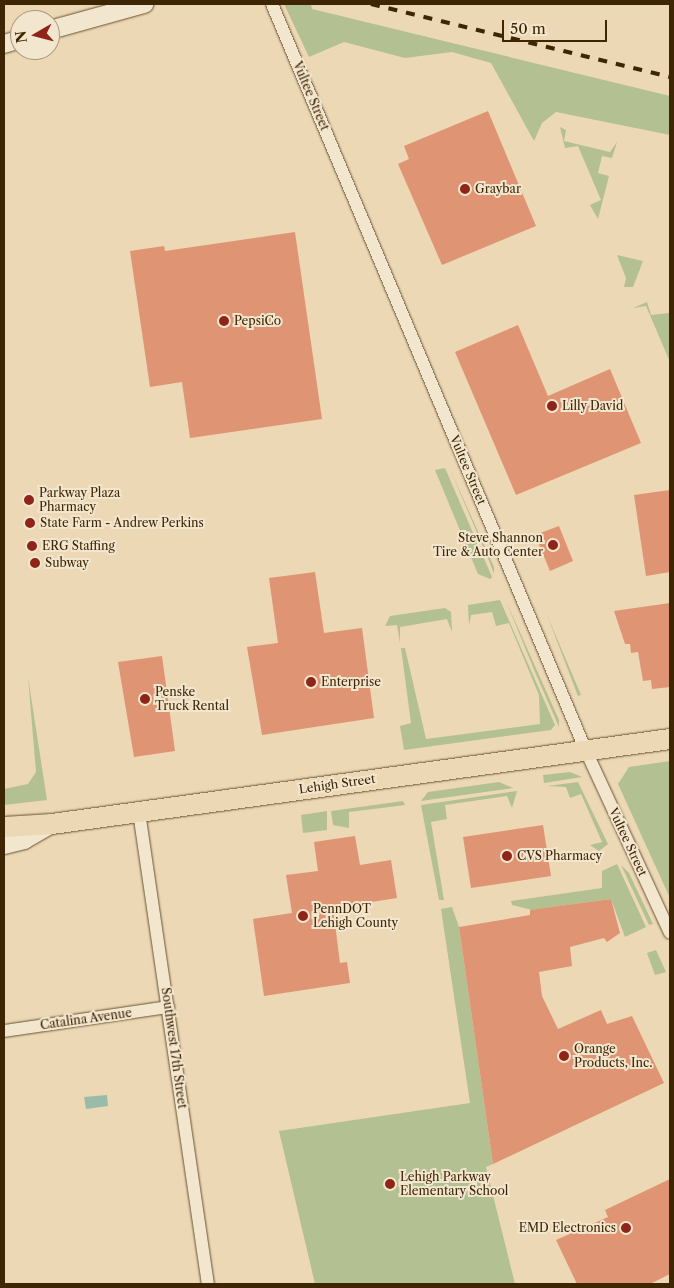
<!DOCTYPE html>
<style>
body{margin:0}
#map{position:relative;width:674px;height:1288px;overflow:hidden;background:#ecd8b5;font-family:"Libre Caslon Text",serif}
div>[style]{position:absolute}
.green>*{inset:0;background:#b3c091}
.water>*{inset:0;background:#99bba9}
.building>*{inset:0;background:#df9473}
.roads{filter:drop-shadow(0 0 1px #6a5230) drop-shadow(0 0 1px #6a5230)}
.street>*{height:12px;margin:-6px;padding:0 6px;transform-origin:6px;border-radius:6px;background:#f3e6cf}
.secondary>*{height:18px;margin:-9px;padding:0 9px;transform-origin:9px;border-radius:9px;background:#f3e6cf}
.primary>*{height:20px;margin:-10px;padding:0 10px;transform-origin:10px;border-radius:10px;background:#ecd8b5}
.rail>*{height:4px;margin-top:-2px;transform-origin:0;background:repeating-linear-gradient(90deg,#3e2604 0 9px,transparent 0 18px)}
.dots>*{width:14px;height:14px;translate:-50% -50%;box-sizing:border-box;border:2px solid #f3e6cf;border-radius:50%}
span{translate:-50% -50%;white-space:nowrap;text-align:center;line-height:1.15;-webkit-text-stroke:4px #f3e6cf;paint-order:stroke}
.street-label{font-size:12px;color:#3e2604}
.poi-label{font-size:12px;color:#3e2604}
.left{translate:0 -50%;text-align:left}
.right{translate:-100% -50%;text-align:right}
.frame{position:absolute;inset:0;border:5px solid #3e2604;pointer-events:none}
.north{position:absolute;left:10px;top:10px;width:50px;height:50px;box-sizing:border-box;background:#f3e6cf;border:1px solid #ab997e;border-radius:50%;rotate:262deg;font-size:14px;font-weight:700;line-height:20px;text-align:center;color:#3e2604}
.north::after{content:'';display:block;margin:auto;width:18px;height:22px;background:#8f2418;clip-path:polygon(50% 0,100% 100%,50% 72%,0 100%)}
.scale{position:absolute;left:502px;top:20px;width:105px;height:22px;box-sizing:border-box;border:2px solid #3e2604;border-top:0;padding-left:6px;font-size:15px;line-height:18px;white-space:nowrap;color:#3e2604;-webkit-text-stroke:4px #f3e6cf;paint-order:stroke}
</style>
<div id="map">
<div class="green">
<div style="clip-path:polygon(284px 4px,311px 4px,312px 9px,670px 96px,670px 135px,556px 112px,542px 123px,534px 141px,491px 63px,452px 52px,405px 58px,344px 42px,309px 57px)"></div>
<div style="clip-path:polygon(560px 127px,566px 130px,564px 141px,610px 152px,617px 142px,612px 158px,602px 156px,598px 173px,609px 176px,598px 219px,590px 205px,601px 200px,578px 146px,565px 148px)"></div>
<div style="clip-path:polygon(617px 255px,643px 261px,633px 287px,624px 287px,626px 278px)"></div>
<div style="clip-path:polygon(670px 299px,670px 362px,646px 306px,633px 308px,647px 302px,651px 315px,669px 313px)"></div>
<div style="clip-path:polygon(449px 467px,494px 567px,494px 574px,490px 563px)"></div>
<div style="clip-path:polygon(445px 468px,492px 577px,490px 579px,478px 574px,435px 470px)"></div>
<div style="clip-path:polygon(500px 600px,555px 725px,551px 730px,404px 750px,400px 726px,411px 723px,401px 648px,405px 648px,426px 739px,540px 724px,539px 695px,509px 623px,496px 626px,492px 612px,471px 615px,469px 626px,468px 605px)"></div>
<div style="clip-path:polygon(506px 601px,559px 720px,559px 727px,535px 672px)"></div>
<div style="clip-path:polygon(445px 608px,451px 612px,452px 632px,447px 619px,400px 627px,400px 643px,397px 625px,385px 626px,390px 616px)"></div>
<div style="clip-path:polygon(547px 615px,581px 695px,578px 696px)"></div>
<div style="clip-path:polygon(28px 677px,47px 800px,4px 805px,4px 789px,28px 784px,36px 772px)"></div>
<div style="clip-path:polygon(670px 761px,670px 898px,618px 784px,629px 767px)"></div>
<div style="clip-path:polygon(570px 772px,582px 777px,544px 783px,543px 775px)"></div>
<div style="clip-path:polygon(499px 782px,513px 788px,421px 801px,428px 792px)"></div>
<div style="clip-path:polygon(578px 782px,608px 844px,599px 851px,590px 845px,602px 842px,581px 794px,570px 798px,566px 787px,547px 786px)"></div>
<div style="clip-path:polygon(517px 791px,512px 808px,507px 796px,445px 805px,447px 819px,431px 822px,444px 900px,439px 900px,421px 805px)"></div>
<div style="clip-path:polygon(403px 801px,405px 805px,349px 812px,349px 828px,333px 825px,331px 811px)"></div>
<div style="clip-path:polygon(327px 811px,327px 830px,303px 833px,301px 815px)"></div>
<div style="clip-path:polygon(617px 864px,646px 927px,625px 937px,611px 899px,532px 910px,512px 905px,511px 901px,602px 888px,602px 871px)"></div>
<div style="clip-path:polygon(621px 865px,629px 873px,653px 924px,649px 925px)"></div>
<div style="clip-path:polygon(452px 907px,459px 927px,493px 1164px,486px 1167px,515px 1284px,315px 1284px,279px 1131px,470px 1103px,441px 909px)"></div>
<div style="clip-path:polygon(656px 950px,666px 972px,655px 975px,647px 953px)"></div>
</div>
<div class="water">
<div style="clip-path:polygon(107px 1095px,108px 1106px,86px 1109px,84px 1097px)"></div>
</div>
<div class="building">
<div style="clip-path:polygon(488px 111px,536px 226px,442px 265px,398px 164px,409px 159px,404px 146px)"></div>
<div style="clip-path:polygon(295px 232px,322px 419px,190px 438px,182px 382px,150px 387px,130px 251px,164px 246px,165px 251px)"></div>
<div style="clip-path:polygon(518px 325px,548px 396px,610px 369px,641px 443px,516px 495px,455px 352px)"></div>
<div style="clip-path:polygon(670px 490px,670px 572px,646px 576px,634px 495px)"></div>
<div style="clip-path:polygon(559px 526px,573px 561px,550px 571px,535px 535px)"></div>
<div style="clip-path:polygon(315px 572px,324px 633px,362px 628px,374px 718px,262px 735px,247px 647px,278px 643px,269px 578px)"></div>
<div style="clip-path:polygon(670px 603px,670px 687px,652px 689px,651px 680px,643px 681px,638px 652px,631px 653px,630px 644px,625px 644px,614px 611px)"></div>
<div style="clip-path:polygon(162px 656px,175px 751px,134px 757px,118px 662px)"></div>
<div style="clip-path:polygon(543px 825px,551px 876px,471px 888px,463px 837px)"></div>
<div style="clip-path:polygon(355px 836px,360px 865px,391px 860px,397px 898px,333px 908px,340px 963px,347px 962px,350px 983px,264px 996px,253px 919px,292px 913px,286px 875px,318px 871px,314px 842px)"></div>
<div style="clip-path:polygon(611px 899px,620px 933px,607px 942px,604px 938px,570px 947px,572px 966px,539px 972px,542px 996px,558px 1029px,601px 1010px,607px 1024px,632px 1016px,664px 1083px,493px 1164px,459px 927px,530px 915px,530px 910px)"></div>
<div style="clip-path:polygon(670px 1179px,670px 1274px,650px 1284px,577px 1284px,556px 1240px,608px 1217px,605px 1210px)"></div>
</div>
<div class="roads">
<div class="street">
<div style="left:272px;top:4px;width:810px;rotate:67.2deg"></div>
<div style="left:586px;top:751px;width:200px;rotate:65.2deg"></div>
<div style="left:139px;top:812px;width:477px;rotate:81.7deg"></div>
<div style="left:4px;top:1031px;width:166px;rotate:-8.3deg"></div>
</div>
<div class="secondary">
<div style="left:50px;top:30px;width:98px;rotate:-15.5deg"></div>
<div style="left:4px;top:44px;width:17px;rotate:-17deg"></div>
<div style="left:4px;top:845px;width:21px;rotate:-14deg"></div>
<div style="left:24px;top:840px;width:32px;rotate:-30deg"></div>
</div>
<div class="primary">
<div style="left:4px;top:827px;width:48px;rotate:-3.6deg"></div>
<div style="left:52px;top:824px;width:624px;rotate:-7.83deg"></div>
</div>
</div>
<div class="rail">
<div style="left:371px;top:4px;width:308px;rotate:13.7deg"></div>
</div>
<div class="dots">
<div style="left:465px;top:189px;background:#8f2418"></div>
<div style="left:224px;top:321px;background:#8f2418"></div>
<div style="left:552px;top:406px;background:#8f2418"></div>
<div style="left:29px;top:500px;background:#8f2418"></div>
<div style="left:30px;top:523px;background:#8f2418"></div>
<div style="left:553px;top:545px;background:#8f2418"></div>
<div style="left:32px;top:546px;background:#8f2418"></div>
<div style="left:35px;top:563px;background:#8f2418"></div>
<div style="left:311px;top:682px;background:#8f2418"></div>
<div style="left:145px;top:699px;background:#8f2418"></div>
<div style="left:507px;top:856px;background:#8f2418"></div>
<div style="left:303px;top:916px;background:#8f2418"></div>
<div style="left:564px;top:1056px;background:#8f2418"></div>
<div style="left:390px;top:1184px;background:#8f2418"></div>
<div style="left:626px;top:1228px;background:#8f2418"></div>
</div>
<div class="street-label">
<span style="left:311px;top:96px;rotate:67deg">Vultee Street</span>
<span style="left:468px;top:470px;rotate:67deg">Vultee Street</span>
<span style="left:337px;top:784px;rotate:-8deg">Lehigh Street</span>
<span style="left:628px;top:842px;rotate:65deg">Vultee Street</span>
<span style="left:86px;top:1019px;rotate:-8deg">Catalina Avenue</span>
<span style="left:174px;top:1048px;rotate:82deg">Southwest 17th Street</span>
</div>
<div class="poi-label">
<span class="left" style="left:475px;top:189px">Graybar</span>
<span class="left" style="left:234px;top:321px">PepsiCo</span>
<span class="left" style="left:562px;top:406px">Lilly David</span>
<span class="left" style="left:39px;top:500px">Parkway Plaza<br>Pharmacy</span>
<span class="left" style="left:40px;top:523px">State Farm - Andrew Perkins</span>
<span class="right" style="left:543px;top:545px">Steve Shannon<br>Tire &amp; Auto Center</span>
<span class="left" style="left:42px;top:546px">ERG Staffing</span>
<span class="left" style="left:45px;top:563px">Subway</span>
<span class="left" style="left:321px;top:682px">Enterprise</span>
<span class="left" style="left:155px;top:699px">Penske<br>Truck Rental</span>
<span class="left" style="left:517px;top:856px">CVS Pharmacy</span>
<span class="left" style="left:313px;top:916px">PennDOT<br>Lehigh County</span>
<span class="left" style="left:574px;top:1056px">Orange<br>Products, Inc.</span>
<span class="left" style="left:400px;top:1184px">Lehigh Parkway<br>Elementary School</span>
<span class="right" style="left:616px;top:1228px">EMD Electronics</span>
</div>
<div class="frame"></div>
<div class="north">N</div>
<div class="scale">50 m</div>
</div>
